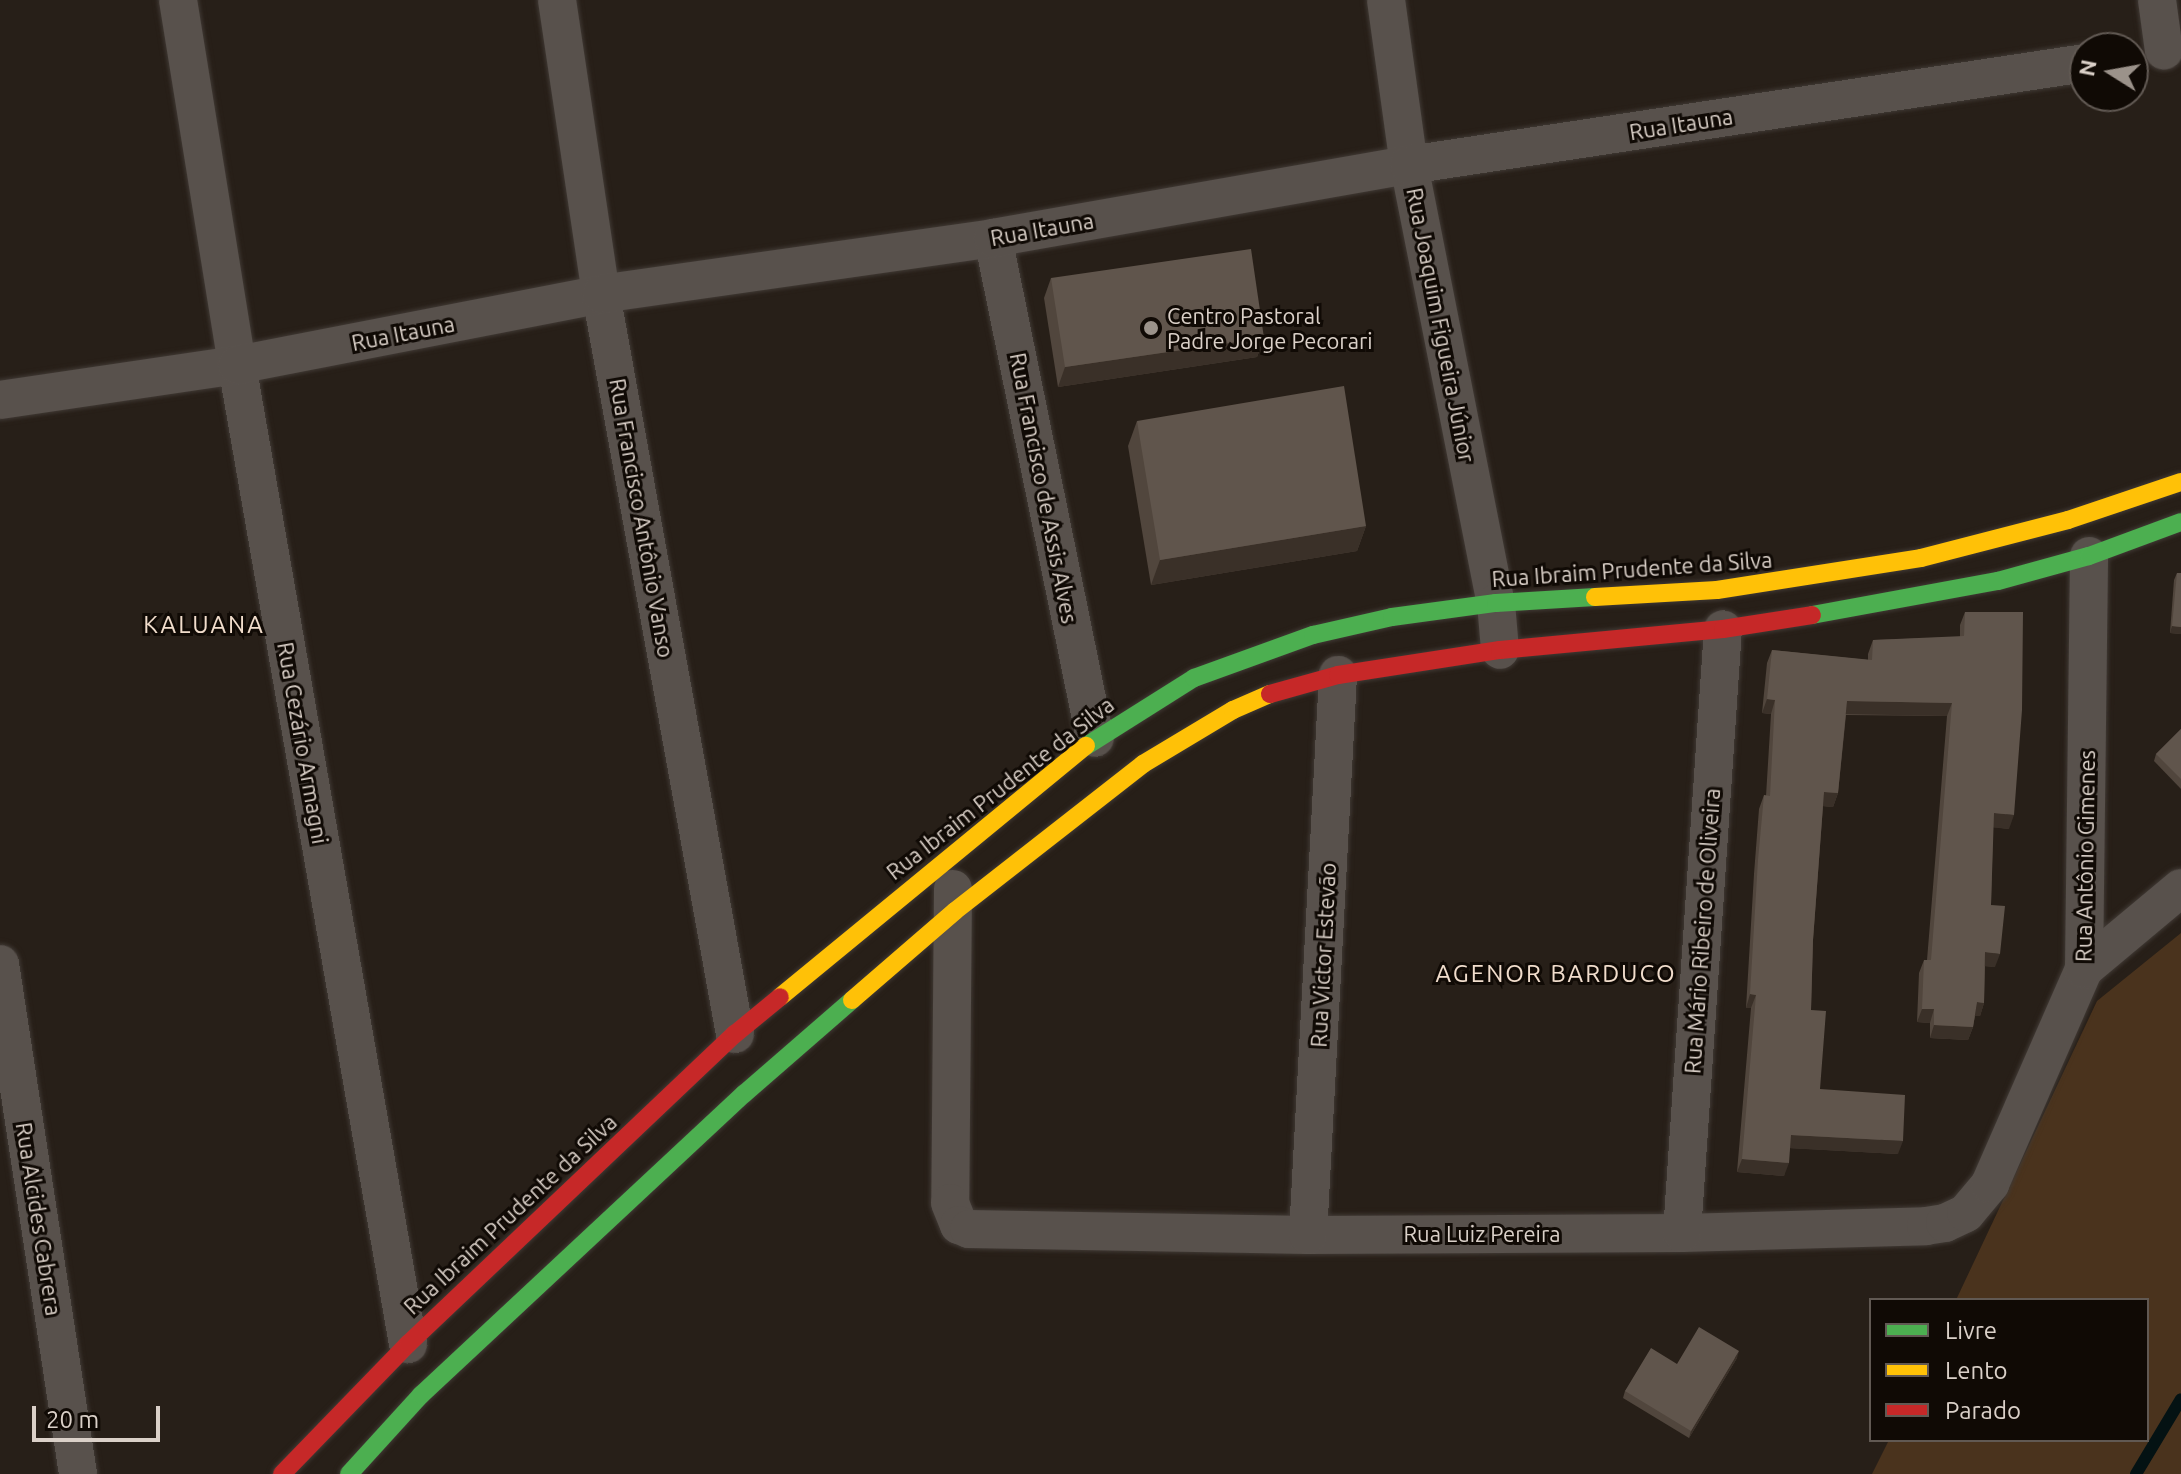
<!DOCTYPE html>
<meta charset="utf-8">
<style>
body{margin:0}
#map{position:relative;width:2181px;height:1474px;overflow:hidden;background:#271f18;font-family:Ubuntu,sans-serif}
div>[style]{position:absolute}
.green>*{inset:0;background:#4a331d}
.stream>*{height:12px;margin:-6px;padding:0 6px;transform-origin:6px;border-radius:6px;background:#041213}
.roads{filter:drop-shadow(0 0 2px #403934) drop-shadow(0 0 2px #403934)}
.street>*{height:38px;margin:-19px;padding:0 19px;transform-origin:19px;border-radius:19px;background:#58514c}
.fast>*{height:18px;margin:-9px;padding:0 9px;transform-origin:9px;border-radius:9px;background:#4caf50}
.slow>*{height:18px;margin:-9px;padding:0 9px;transform-origin:9px;border-radius:9px;background:#ffc107}
.jam>*{height:18px;margin:-9px;padding:0 9px;transform-origin:9px;border-radius:9px;background:#c62828}
.wall>*{inset:0;background:#51463d}
.shaded-wall>*{inset:0;background:#3a3028}
.building>*{inset:0;background:#60554c}
.dots>*{width:22px;height:22px;translate:-50% -50%;box-sizing:border-box;border:4px solid #100a05;border-radius:50%}
span{translate:-50% -50%;white-space:nowrap;text-align:center;line-height:1.15;-webkit-text-stroke:6px #100a05;paint-order:stroke}
.street-label{font-size:22px;color:#dad0c8}
.poi-label{font-size:22px;color:#dad0c8}
.left{translate:0 -50%;text-align:left}
.neighbourhood-label{font-size:24px;color:#f1ddcc;letter-spacing:2px}
.legend{position:absolute;left:1869px;top:1298px;width:280px;height:144px;box-sizing:border-box;background:#100a05;border:2px solid #615953;margin:0;padding:10px 14px;list-style:none;font-size:24px;color:#dad0c8}
.legend li{display:flex;align-items:center;gap:16px;height:40px}
.legend b{width:40px;border:2px solid #615953}
.north{position:absolute;left:2069px;top:32px;width:80px;height:80px;box-sizing:border-box;background:#100a05;border:2px solid #615953;border-radius:50%;rotate:281deg;font-size:22px;font-weight:700;line-height:32px;text-align:center;color:#dad0c8}
.north::after{content:'';display:block;margin:auto;width:28px;height:36px;background:#9b928a;clip-path:polygon(50% 0,100% 100%,50% 72%,0 100%)}
.scale{position:absolute;left:32px;top:1406px;width:128px;height:36px;box-sizing:border-box;border:4px solid #dad0c8;border-top:0;padding-left:10px;font-size:24px;line-height:28px;white-space:nowrap;color:#dad0c8;-webkit-text-stroke:6px #100a05;paint-order:stroke}
</style>
<div id="map">
<div class="green">
<div style="clip-path:polygon(2181px 933px,2181px 1474px,1872px 1474px,1889px 1440px,2147px 1440px,2147px 1300px,1956px 1300px,2097px 1001px)"></div>
</div>
<div class="stream">
<div style="left:2136px;top:1474px;width:87px;rotate:-59deg"></div>
</div>
<div class="roads">
<div class="street">
<div style="left:178px;top:0;width:370px;rotate:80.8deg"></div>
<div style="left:237px;top:365px;width:994px;rotate:80.09deg"></div>
<div style="left:557px;top:0;width:297px;rotate:81.5deg"></div>
<div style="left:601px;top:294px;width:752px;rotate:79.74deg"></div>
<div style="left:1386px;top:0;width:167px;rotate:82.1deg"></div>
<div style="left:1409px;top:165px;width:447px;rotate:78.8deg"></div>
<div style="left:1496px;top:603px;width:47px;rotate:85.1deg"></div>
<div style="left:2157px;top:0;width:51px;rotate:82.2deg"></div>
<div style="left:993px;top:238px;width:510px;rotate:78.47deg"></div>
<div style="left:0;top:400px;width:240px;rotate:-8.4deg"></div>
<div style="left:237px;top:365px;width:371px;rotate:-11deg"></div>
<div style="left:601px;top:294px;width:396px;rotate:-8.1deg"></div>
<div style="left:993px;top:238px;width:422px;rotate:-10deg"></div>
<div style="left:1409px;top:165px;width:684px;rotate:-8.58deg"></div>
<div style="left:953px;top:889px;width:314px;rotate:90.5deg"></div>
<div style="left:950px;top:1203px;width:24px;rotate:68deg"></div>
<div style="left:959px;top:1225px;width:11px;rotate:22deg"></div>
<div style="left:969px;top:1229px;width:339px;rotate:1deg"></div>
<div style="left:1308px;top:1235px;width:374px;rotate:-0.3deg"></div>
<div style="left:1682px;top:1233px;width:244px;rotate:-1.6deg"></div>
<div style="left:1926px;top:1226px;width:19px;rotate:-9deg"></div>
<div style="left:1945px;top:1223px;width:23px;rotate:-25deg"></div>
<div style="left:1966px;top:1213px;width:38px;rotate:-50deg"></div>
<div style="left:1990px;top:1184px;width:235px;rotate:-66.4deg"></div>
<div style="left:2084px;top:969px;width:413px;rotate:-89.3deg"></div>
<div style="left:0;top:964px;width:516px;rotate:81.3deg"></div>
<div style="left:2084px;top:969px;width:126px;rotate:-39.9deg"></div>
<div style="left:1682px;top:1233px;width:605px;rotate:-86.12deg"></div>
<div style="left:1308px;top:1235px;width:561px;rotate:-86.93deg"></div>
</div>
<div class="fast">
<div style="left:1812px;top:615px;width:189px;rotate:-10.4deg"></div>
<div style="left:1998px;top:581px;width:94px;rotate:-15.4deg"></div>
<div style="left:2089px;top:556px;width:98px;rotate:-20.3deg"></div>
<div style="left:1086px;top:746px;width:128px;rotate:-32.2deg"></div>
<div style="left:1194px;top:678px;width:127px;rotate:-19.9deg"></div>
<div style="left:1313px;top:635px;width:81px;rotate:-12.8deg"></div>
<div style="left:1392px;top:617px;width:105px;rotate:-7.7deg"></div>
<div style="left:1496px;top:603px;width:99px;rotate:-3.5deg"></div>
<div style="left:349px;top:1474px;width:107px;rotate:-47.7deg"></div>
<div style="left:421px;top:1395px;width:442px;rotate:-43deg"></div>
<div style="left:744px;top:1094px;width:143px;rotate:-41deg"></div>
</div>
<div class="slow">
<div style="left:1595px;top:597px;width:122px;rotate:-3.3deg"></div>
<div style="left:1717px;top:590px;width:206px;rotate:-8.9deg"></div>
<div style="left:1921px;top:558px;width:152px;rotate:-14.5deg"></div>
<div style="left:2068px;top:520px;width:119px;rotate:-18.6deg"></div>
<div style="left:780px;top:997px;width:396px;rotate:-39.4deg"></div>
<div style="left:852px;top:1000px;width:136px;rotate:-40.8deg"></div>
<div style="left:955px;top:911px;width:239px;rotate:-38deg"></div>
<div style="left:1143px;top:764px;width:105px;rotate:-31deg"></div>
<div style="left:1233px;top:710px;width:40px;rotate:-23.4deg"></div>
</div>
<div class="jam">
<div style="left:1270px;top:694px;width:71px;rotate:-15.6deg"></div>
<div style="left:1338px;top:675px;width:164px;rotate:-8.8deg"></div>
<div style="left:1500px;top:650px;width:224px;rotate:-5.4deg"></div>
<div style="left:1723px;top:629px;width:90px;rotate:-8.9deg"></div>
<div style="left:282px;top:1474px;width:181px;rotate:-45.9deg"></div>
<div style="left:408px;top:1344px;width:451px;rotate:-43.5deg"></div>
<div style="left:735px;top:1034px;width:58px;rotate:-39.4deg"></div>
</div>
</div>
<div class="wall">
<div style="clip-path:polygon(1051px 278px,1264px 338px,1257px 357px,1058px 387px,1044px 298px)"></div>
<div style="clip-path:polygon(1137px 421px,1366px 526px,1357px 551px,1151px 585px,1128px 446px)"></div>
<div style="clip-path:polygon(2177px 573px,2181px 573px,2181px 634px,2170px 633px,2174px 580px)"></div>
<div style="clip-path:polygon(1965px 612px,2009px 829px,1993px 827px,1991px 905px,1995px 967px,1985px 966px,1984px 1003px,1980px 1016px,1975px 1016px,1973px 1027px,1968px 1040px,1930px 1038px,1930px 1023px,1917px 1022px,1919px 973px,1924px 960px,1927px 960px,1947px 716px,1846px 715px,1838px 793px,1833px 807px,1823px 806px,1813px 940px,1811px 1010px,1820px 1089px,1898px 1154px,1790px 1148px,1784px 1176px,1737px 1172px,1751px 1008px,1746px 1008px,1754px 874px,1759px 809px,1764px 795px,1766px 796px,1771px 714px,1762px 713px,1767px 663px,1772px 650px,1868px 660px,1868px 654px,1873px 640px,1960px 637px,1960px 625px)"></div>
<div style="clip-path:polygon(2181px 729px,2181px 789px,2154px 761px,2156px 754px)"></div>
<div style="clip-path:polygon(1737px 1358px,1689px 1438px,1623px 1398px,1625px 1391px,1677px 1364px)"></div>
</div>
<div class="shaded-wall">
<div style="clip-path:polygon(1264px 338px,1257px 357px,1058px 387px,1065px 367px)"></div>
<div style="clip-path:polygon(1366px 526px,1357px 551px,1151px 585px,1160px 560px)"></div>
<div style="clip-path:polygon(2172px 626px,2181px 627px,2181px 634px,2170px 633px)"></div>
<div style="clip-path:polygon(1767px 699px,1775px 700px,1771px 714px,1762px 713px)"></div>
<div style="clip-path:polygon(1847px 701px,1952px 703px,1947px 716px,1842px 714px)"></div>
<div style="clip-path:polygon(1824px 792px,1838px 793px,1833px 807px,1820px 806px)"></div>
<div style="clip-path:polygon(1994px 813px,2014px 815px,2009px 829px,1989px 827px)"></div>
<div style="clip-path:polygon(1985px 952px,2000px 954px,1995px 967px,1981px 966px)"></div>
<div style="clip-path:polygon(1750px 994px,1756px 995px,1751px 1008px,1746px 1008px)"></div>
<div style="clip-path:polygon(1977px 1002px,1984px 1003px,1980px 1016px,1972px 1016px)"></div>
<div style="clip-path:polygon(1922px 1009px,1934px 1009px,1930px 1023px,1917px 1022px)"></div>
<div style="clip-path:polygon(1934px 1025px,1973px 1027px,1968px 1040px,1930px 1038px)"></div>
<div style="clip-path:polygon(1791px 1135px,1903px 1141px,1898px 1154px,1786px 1148px)"></div>
<div style="clip-path:polygon(1742px 1159px,1789px 1163px,1784px 1176px,1737px 1172px)"></div>
<div style="clip-path:polygon(1739px 1351px,1737px 1358px,1689px 1438px,1691px 1431px)"></div>
</div>
<div class="building">
<div style="clip-path:polygon(1251px 249px,1264px 338px,1065px 367px,1051px 278px)"></div>
<div style="clip-path:polygon(1344px 386px,1366px 526px,1160px 560px,1137px 421px)"></div>
<div style="clip-path:polygon(2177px 573px,2181px 573px,2181px 627px,2172px 626px)"></div>
<div style="clip-path:polygon(1965px 612px,2023px 612px,2022px 710px,2014px 815px,1994px 813px,1991px 905px,2005px 906px,2000px 954px,1985px 952px,1984px 1003px,1977px 1002px,1973px 1027px,1934px 1025px,1934px 1009px,1922px 1009px,1924px 960px,1931px 960px,1952px 703px,1847px 701px,1838px 793px,1824px 792px,1813px 940px,1811px 1010px,1826px 1011px,1820px 1089px,1905px 1095px,1903px 1141px,1791px 1135px,1789px 1163px,1742px 1159px,1756px 995px,1750px 994px,1758px 860px,1764px 795px,1770px 796px,1775px 700px,1767px 699px,1772px 650px,1872px 660px,1873px 640px,1964px 636px)"></div>
<div style="clip-path:polygon(2181px 729px,2181px 779px,2156px 754px)"></div>
<div style="clip-path:polygon(1699px 1327px,1739px 1351px,1691px 1431px,1625px 1391px,1651px 1348px,1677px 1364px)"></div>
</div>
<div class="dots">
<div style="left:1151px;top:328px;background:#9b928a"></div>
</div>
<div class="street-label">
<span style="left:1681px;top:124px;rotate:-9deg">Rua Itauna</span>
<span style="left:1042px;top:229px;rotate:-10deg">Rua Itauna</span>
<span style="left:1441px;top:325px;rotate:79deg">Rua Joaquim Figueira Júnior</span>
<span style="left:403px;top:333px;rotate:-11deg">Rua Itauna</span>
<span style="left:1044px;top:488px;rotate:79deg">Rua Francisco de Assis Alves</span>
<span style="left:642px;top:518px;rotate:80deg">Rua Francisco Antônio Vanso</span>
<span style="left:1632px;top:569px;rotate:-4deg">Rua Ibraim Prudente da Silva</span>
<span style="left:303px;top:743px;rotate:80deg">Rua Cezário Armagni</span>
<span style="left:1000px;top:788px;rotate:-38deg">Rua Ibraim Prudente da Silva</span>
<span style="left:2085px;top:856px;rotate:-89deg">Rua Antônio Gimenes</span>
<span style="left:1702px;top:931px;rotate:-86deg">Rua Mário Ribeiro de Oliveira</span>
<span style="left:1323px;top:955px;rotate:-87deg">Rua Victor Estevão</span>
<span style="left:510px;top:1214px;rotate:-43deg">Rua Ibraim Prudente da Silva</span>
<span style="left:39px;top:1219px;rotate:81deg">Rua Alcides Cabrera</span>
<span style="left:1482px;top:1234px">Rua Luiz Pereira</span>
</div>
<div class="poi-label">
<span class="left" style="left:1167px;top:328px">Centro Pastoral<br>Padre Jorge Pecorari</span>
</div>
<div class="neighbourhood-label">
<span style="left:204px;top:625px">KALUANA</span>
<span style="left:1556px;top:974px">AGENOR BARDUCO</span>
</div>
<ul class="legend">
<li><b style="height:10px;background:#4caf50"></b>Livre</li>
<li><b style="height:10px;background:#ffc107"></b>Lento</li>
<li><b style="height:10px;background:#c62828"></b>Parado</li>
</ul>
<div class="north">N</div>
<div class="scale">20 m</div>
</div>
